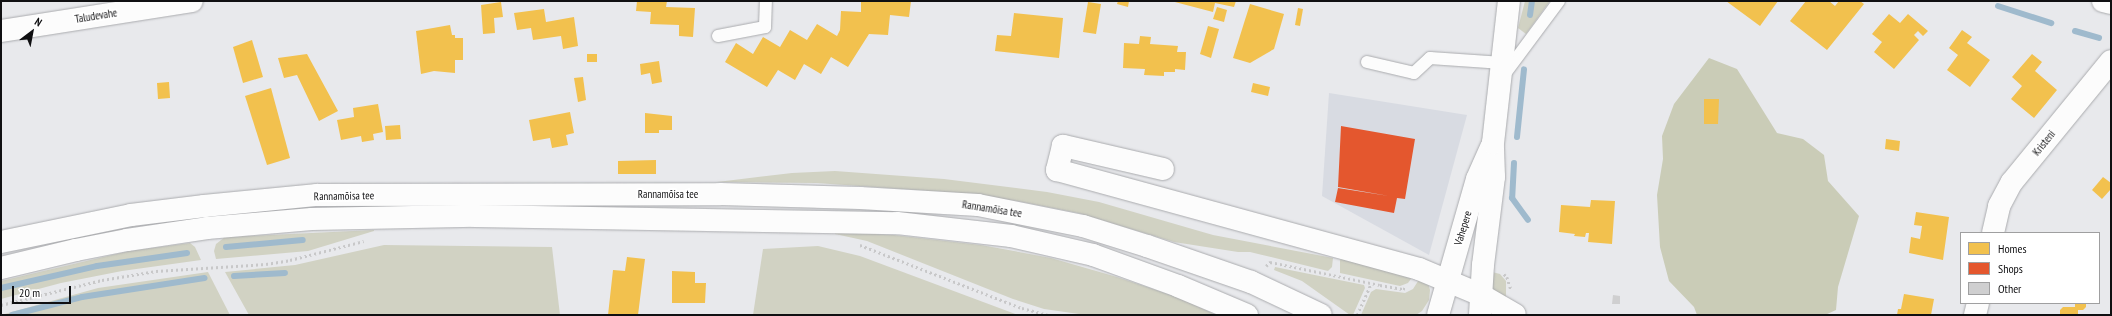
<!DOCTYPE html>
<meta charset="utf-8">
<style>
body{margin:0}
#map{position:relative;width:2112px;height:316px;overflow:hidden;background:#e8e9ec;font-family:"PT Sans Narrow",sans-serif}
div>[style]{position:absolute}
.built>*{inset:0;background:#d8dbe2}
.green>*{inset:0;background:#d1d2c3}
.forest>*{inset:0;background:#caccb7}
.homes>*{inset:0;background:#f2c14e}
.shops>*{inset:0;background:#e4572e}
.stream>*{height:6px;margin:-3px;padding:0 3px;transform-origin:3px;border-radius:3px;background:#9fbacd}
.building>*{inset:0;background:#cfcfd0}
.path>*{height:2.5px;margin-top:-1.25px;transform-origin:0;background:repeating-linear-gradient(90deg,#c8c8c9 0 2px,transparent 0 5px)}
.roads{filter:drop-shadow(0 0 1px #aaabae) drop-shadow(0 0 1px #aaabae)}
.lane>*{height:12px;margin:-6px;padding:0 6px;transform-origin:6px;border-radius:6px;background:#fcfcfc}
.street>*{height:22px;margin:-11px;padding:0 11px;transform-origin:11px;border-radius:11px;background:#fcfcfc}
.secondary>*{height:22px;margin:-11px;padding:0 11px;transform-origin:11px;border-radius:11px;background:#fcfcfc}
span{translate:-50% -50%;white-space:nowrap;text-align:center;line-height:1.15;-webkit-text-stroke:4px #fff;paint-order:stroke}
.street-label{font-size:11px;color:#101012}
.frame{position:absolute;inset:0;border:2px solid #101012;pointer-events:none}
.legend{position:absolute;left:1960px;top:232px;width:140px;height:72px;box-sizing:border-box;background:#fff;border:1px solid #9f9fa0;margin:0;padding:5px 7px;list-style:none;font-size:12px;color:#101012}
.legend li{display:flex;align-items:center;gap:8px;height:20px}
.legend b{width:20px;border:1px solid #9f9fa0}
.north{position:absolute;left:12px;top:12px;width:40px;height:40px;-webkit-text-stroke:3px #fff;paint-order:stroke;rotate:32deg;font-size:11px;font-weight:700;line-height:16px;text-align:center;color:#101012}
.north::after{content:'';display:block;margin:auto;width:14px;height:18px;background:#101012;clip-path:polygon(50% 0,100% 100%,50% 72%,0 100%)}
.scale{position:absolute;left:12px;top:286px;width:59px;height:18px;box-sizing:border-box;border:2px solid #101012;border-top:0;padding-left:5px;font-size:12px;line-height:14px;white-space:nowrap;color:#101012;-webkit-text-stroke:3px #fff;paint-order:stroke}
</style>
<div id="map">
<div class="built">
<div style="clip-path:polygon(1329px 93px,1467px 115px,1429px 255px,1322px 196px)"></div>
</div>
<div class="green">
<div style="clip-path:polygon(1525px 1px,1550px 1px,1526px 34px,1518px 28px)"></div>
<div style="clip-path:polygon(835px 171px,944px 179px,1047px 192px,1099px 202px,1213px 235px,1333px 258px,1332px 267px,1328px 271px,1250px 252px,1238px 252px,1174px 242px,1078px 213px,1017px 201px,958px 193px,816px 183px,717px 182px,792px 173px)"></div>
<div style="clip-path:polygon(374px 230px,374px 231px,308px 251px,216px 259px,214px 251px,216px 244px,225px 237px)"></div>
<div style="clip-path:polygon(835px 232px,894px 235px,981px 245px,1051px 258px,1117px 277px,1180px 298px,1216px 315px,1086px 315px,1044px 309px,1013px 299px,867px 241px,835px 234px)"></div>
<div style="clip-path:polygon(190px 243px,195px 247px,201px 260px,122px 271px,61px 283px,1px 299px,1px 281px,129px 251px)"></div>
<div style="clip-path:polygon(384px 245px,552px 247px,560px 315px,249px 315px,225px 272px,295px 265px)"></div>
<div style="clip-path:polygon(818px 246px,860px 256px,1018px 315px,753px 315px,763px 249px)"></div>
<div style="clip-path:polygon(1343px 258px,1413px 276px,1408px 283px,1400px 286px,1340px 273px,1340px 260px)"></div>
<div style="clip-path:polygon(1275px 267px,1364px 285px,1365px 288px,1353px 315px,1350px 315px,1302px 281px,1274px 270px)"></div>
<div style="clip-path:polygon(208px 272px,230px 315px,1px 315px,98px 288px)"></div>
<div style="clip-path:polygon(1492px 272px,1500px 274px,1506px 281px,1506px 302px,1490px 289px)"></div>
<div style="clip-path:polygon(1420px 278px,1428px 283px,1430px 290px,1429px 300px,1422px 311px,1416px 315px,1361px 315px,1371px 292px,1376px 289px,1405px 293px,1413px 289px)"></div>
</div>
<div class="forest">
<div style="clip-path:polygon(1709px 58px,1737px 69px,1777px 133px,1803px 139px,1824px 155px,1828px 181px,1859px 216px,1838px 287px,1836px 310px,1825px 315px,1697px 315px,1694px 307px,1669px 281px,1660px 247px,1657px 195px,1663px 159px,1662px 136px,1674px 104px)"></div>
</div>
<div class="homes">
<div style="clip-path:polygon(637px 1px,667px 1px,666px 7px,695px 8px,693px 37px,679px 36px,679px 25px,650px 24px,651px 12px,636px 11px)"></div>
<div style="clip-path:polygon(861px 1px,911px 1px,909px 17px,890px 15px,888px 35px,869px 34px,848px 67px,831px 57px,821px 74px,804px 64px,795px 80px,778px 70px,767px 87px,725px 62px,736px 43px,753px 54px,763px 37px,780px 47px,790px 30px,807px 40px,817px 24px,837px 36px,840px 30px,841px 11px,861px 12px)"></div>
<div style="clip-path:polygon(1118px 1px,1129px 1px,1128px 7px,1117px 4px)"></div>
<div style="clip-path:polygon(1171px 1px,1236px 1px,1234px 7px,1215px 3px,1213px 12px)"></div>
<div style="clip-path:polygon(1726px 1px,1778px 1px,1760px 26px)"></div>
<div style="clip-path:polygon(1806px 1px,1829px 1px,1835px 6px,1839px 1px,1860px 1px,1864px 4px,1827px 50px,1790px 21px)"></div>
<div style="clip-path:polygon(501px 2px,503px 17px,494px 18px,495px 33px,483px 34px,481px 5px)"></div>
<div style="clip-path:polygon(1088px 2px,1101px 4px,1096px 34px,1083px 32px)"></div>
<div style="clip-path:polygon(1250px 4px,1284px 14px,1274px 49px,1250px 63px,1233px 58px)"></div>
<div style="clip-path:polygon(1217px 7px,1227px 10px,1224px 22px,1213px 19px)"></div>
<div style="clip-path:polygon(1298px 8px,1303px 9px,1300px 26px,1295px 25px)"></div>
<div style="clip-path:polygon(544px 9px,546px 22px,574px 17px,578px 46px,563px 49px,561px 36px,533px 40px,531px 28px,517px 30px,514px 13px)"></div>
<div style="clip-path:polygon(1014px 13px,1063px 18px,1059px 58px,995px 51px,997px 35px,1011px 36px)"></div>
<div style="clip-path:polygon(1889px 14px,1900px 23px,1908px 14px,1928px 31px,1923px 36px,1918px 31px,1914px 35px,1919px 40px,1894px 69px,1874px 52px,1882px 42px,1872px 34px)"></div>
<div style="clip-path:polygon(450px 25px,452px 35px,455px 35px,455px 38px,463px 38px,463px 60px,455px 60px,455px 73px,434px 71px,421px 74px,416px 31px)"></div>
<div style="clip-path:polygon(1208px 26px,1219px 29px,1211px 58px,1200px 54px)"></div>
<div style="clip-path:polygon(1962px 30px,1972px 37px,1967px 43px,1990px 60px,1970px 87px,1947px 70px,1958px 55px,1949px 48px)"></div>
<div style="clip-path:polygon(1140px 36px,1151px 37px,1150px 44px,1178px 46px,1177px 52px,1186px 52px,1185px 70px,1175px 69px,1175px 72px,1164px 72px,1164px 76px,1144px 75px,1145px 69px,1123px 68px,1124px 43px,1139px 44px)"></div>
<div style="clip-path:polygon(252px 40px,263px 77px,243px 83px,233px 47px)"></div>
<div style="clip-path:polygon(307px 54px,338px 111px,319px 121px,297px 75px,284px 78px,278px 58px)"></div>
<div style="clip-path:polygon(587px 54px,597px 54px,597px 62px,587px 62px)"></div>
<div style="clip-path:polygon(2032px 54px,2042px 62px,2035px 71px,2057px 90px,2034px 118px,2011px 99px,2022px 86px,2012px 77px)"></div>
<div style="clip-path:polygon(659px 61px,662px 82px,652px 84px,650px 73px,641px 75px,640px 64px)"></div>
<div style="clip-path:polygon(583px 77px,586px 100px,578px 102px,574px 78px)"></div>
<div style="clip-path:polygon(169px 82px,170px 98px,158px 99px,157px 83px)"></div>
<div style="clip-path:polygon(1253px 83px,1270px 87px,1268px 96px,1251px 92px)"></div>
<div style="clip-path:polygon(271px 88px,290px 158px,267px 165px,245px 96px)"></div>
<div style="clip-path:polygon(1704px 99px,1719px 99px,1718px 124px,1704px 124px)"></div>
<div style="clip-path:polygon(378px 104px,383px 132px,373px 134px,374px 140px,362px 142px,361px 136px,341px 140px,337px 120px,354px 117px,353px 108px)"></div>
<div style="clip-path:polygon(570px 112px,574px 133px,566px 135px,568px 145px,552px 148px,550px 138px,533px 141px,529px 120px)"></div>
<div style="clip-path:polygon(645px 113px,672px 116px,672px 130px,659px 130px,659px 133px,645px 133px)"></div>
<div style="clip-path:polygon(400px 125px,401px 139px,386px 140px,385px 126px)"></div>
<div style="clip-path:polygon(1886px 139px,1900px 141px,1899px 151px,1885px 149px)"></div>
<div style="clip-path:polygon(656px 160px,656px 174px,618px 174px,618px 161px)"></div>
<div style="clip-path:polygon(2103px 177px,2111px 183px,2111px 189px,2102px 199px,2092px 190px)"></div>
<div style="clip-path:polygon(1591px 200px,1615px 201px,1612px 244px,1588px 242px,1589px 233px,1586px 233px,1585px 237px,1574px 236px,1575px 234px,1559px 232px,1561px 205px,1590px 207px)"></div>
<div style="clip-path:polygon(1916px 212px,1949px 217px,1943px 260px,1909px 253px,1911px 237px,1920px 239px,1922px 226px,1914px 225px)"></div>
<div style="clip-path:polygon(627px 257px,645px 259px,638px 315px,608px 315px,613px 270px,625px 271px)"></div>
<div style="clip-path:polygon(672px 271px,695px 272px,695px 283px,706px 283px,705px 303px,672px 303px)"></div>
<div style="clip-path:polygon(1904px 294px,1934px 299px,1931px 315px,1897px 315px,1898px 309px,1901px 309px)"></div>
<div style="clip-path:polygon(2075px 303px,2086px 303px,2086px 307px,2083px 310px,2078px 310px,2078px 315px,2060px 315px,2060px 310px,2063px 307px,2075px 307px)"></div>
</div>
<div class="shops">
<div style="clip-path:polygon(1341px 126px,1415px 139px,1405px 199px,1397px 198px,1394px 213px,1335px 202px,1338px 188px,1389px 196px,1338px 187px)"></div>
</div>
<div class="stream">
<div style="left:1998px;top:6px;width:56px;rotate:17.8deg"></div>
<div style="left:1530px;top:15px;width:14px;rotate:-82deg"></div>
<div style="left:2075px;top:31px;width:25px;rotate:16deg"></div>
<div style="left:1517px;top:137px;width:68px;rotate:-84.1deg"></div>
<div style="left:1514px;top:163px;width:35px;rotate:93deg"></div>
<div style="left:1512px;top:198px;width:27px;rotate:54deg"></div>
<div style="left:226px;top:247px;width:77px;rotate:-5.2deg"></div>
<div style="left:234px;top:276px;width:51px;rotate:-3.4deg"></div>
<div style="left:1px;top:288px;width:98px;rotate:-12.9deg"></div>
<div style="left:97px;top:266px;width:91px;rotate:-8.2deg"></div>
<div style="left:12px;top:315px;width:72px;rotate:-14.4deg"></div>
<div style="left:82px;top:297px;width:124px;rotate:-8.8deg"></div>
</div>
<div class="building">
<div style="clip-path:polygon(1613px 295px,1620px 296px,1620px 304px,1612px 304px)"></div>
</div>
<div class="path">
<div style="left:860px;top:245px;width:174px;rotate:21.3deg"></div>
<div style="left:1022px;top:308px;width:27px;rotate:15deg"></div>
<div style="left:1266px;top:266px;width:6px;rotate:-45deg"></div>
<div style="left:1270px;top:262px;width:112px;rotate:11.8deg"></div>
<div style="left:1380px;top:285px;width:23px;rotate:10deg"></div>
<div style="left:1403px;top:289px;width:4px;rotate:-27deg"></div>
<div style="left:1504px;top:274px;width:4px;rotate:45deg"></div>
<div style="left:1507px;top:277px;width:13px;rotate:72deg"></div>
<div style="left:1px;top:305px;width:104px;rotate:-13.9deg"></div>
<div style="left:102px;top:280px;width:55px;rotate:-9.5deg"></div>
<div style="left:156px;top:271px;width:110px;rotate:-3.6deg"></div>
<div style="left:266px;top:264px;width:24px;rotate:-9deg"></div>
<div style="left:290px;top:260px;width:76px;rotate:-14.4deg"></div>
<div style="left:1357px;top:315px;width:34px;rotate:-66deg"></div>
</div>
<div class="roads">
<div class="lane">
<div style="left:718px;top:36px;width:48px;rotate:-10.8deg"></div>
<div style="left:765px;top:27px;width:26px;rotate:-88deg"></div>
<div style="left:1367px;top:62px;width:48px;rotate:13.2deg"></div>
<div style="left:1414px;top:73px;width:22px;rotate:-43deg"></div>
<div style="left:1430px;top:58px;width:73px;rotate:3.9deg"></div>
<div style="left:1504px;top:75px;width:92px;rotate:-53.4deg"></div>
</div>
<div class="street">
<div style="left:2103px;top:1px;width:8px;rotate:14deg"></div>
<div style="left:1px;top:31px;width:193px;rotate:-8.9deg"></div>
<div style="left:1163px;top:169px;width:103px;rotate:-167deg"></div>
<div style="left:1063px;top:146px;width:25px;rotate:104deg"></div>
<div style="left:1057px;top:170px;width:375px;rotate:15.3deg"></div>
<div style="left:1419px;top:269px;width:67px;rotate:22.8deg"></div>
<div style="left:1481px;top:295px;width:39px;rotate:30deg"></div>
<div style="left:1993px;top:233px;width:28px;rotate:-77deg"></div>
<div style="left:1999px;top:206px;width:27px;rotate:-62deg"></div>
<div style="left:2012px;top:182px;width:156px;rotate:-50.7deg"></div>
<div style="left:1438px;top:315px;width:141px;rotate:-74deg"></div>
<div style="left:1477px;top:179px;width:35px;rotate:-66deg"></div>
<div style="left:1480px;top:315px;width:50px;rotate:-86.6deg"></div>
<div style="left:1483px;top:265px;width:89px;rotate:-82.9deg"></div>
<div style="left:1494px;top:177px;width:34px;rotate:-92deg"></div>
<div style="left:1493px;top:143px;width:143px;rotate:-83.6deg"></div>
<div style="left:1975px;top:315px;width:12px;rotate:-76deg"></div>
</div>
<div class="secondary">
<div style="left:1px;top:242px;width:133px;rotate:-11.7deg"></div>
<div style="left:131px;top:215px;width:74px;rotate:-7deg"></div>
<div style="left:204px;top:206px;width:114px;rotate:-5.6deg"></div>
<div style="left:317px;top:195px;width:403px;rotate:-0.1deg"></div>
<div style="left:720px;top:194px;width:140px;rotate:1.6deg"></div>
<div style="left:860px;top:198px;width:118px;rotate:3.4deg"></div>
<div style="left:978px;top:205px;width:107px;rotate:11.3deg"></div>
<div style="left:1083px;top:226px;width:67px;rotate:17.4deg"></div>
<div style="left:1147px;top:246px;width:110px;rotate:19.1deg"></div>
<div style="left:1251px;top:282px;width:77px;rotate:25.2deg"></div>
<div style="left:1px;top:268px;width:77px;rotate:-13.5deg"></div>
<div style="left:76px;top:250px;width:52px;rotate:-11.1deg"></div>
<div style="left:127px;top:240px;width:81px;rotate:-8.5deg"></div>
<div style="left:207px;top:228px;width:105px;rotate:-4.9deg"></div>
<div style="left:312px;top:219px;width:163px;rotate:-1.1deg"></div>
<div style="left:475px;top:216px;width:422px;rotate:1deg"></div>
<div style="left:897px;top:223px;width:115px;rotate:6.5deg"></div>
<div style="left:1011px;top:236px;width:84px;rotate:13deg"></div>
<div style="left:1093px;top:255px;width:90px;rotate:20deg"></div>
<div style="left:1178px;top:286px;width:75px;rotate:22.8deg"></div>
</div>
</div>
<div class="street-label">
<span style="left:96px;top:16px;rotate:-9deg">Taludevahe</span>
<span style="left:2044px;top:143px;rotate:-51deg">Kristeni</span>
<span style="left:668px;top:194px">Rannamõisa tee</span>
<span style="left:344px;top:196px;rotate:-1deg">Rannamõisa tee</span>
<span style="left:992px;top:209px;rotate:9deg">Rannamõisa tee</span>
<span style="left:1463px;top:228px;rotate:-73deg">Vahepere</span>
</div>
<div class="frame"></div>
<ul class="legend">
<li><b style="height:11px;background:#f2c14e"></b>Homes</li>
<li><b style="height:11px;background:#e4572e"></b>Shops</li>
<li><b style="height:11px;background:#cfcfd0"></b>Other</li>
</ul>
<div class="north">N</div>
<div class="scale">20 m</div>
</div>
